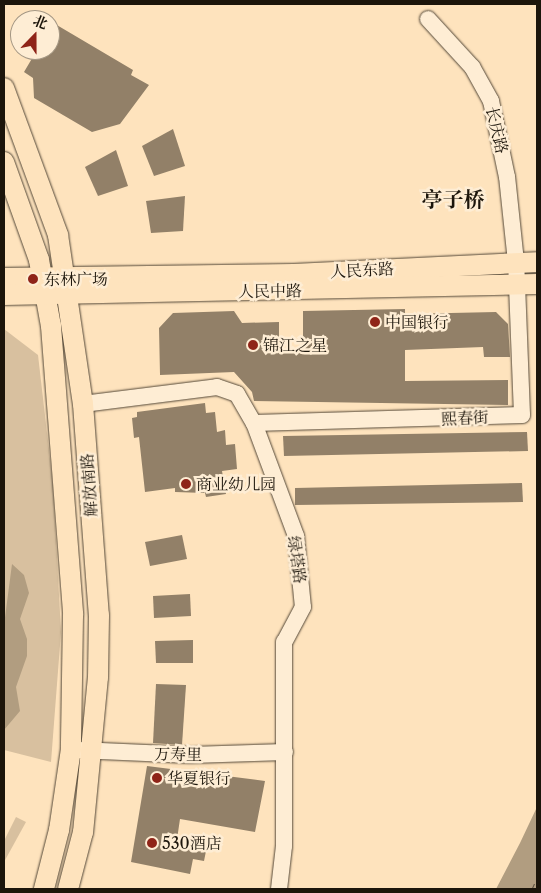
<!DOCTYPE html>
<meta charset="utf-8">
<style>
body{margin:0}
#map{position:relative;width:541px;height:893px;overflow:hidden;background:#fee3bd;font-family:"Libre Caslon Text","Noto Serif SC",serif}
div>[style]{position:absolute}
.green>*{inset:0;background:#d8c09f}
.water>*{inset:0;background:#b19d80}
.ferry>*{height:1px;margin-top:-0.5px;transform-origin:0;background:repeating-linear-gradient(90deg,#5f5240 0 6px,transparent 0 11px)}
.building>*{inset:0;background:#928068}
.roads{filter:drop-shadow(0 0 1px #544838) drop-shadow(0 0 1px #544838)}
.minor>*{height:16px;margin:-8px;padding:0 8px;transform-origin:8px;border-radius:8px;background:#feedd4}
.major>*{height:20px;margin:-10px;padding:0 10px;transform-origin:10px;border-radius:10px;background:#fee3bd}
.dots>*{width:14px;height:14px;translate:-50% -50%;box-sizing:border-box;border:2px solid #feedd4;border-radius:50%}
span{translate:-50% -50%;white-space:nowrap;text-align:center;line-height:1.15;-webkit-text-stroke:5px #feedd4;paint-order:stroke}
.street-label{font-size:16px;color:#1c150b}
.poi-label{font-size:16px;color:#1c150b}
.left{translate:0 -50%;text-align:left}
.district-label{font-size:21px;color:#1c150b;font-weight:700}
.frame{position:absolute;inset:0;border:5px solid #1c150b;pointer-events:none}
.north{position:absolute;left:10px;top:10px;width:50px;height:50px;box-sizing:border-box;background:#feedd4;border:1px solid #a49784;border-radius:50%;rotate:22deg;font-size:14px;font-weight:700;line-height:20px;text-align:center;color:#1c150b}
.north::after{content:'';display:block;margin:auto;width:18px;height:22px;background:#8f2418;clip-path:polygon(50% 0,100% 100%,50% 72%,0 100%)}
</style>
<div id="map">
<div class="green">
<div style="clip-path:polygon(4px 329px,38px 355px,53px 485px,61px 632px,51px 762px,4px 750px)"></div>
<div style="clip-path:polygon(16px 817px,26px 822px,4px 862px,4px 841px)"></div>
</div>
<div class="water">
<div style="clip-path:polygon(12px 564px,24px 575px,29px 593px,20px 619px,27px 639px,27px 656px,16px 687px,20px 711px,4px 730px,4px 625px)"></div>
<div style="clip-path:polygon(537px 807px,537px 889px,496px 889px,520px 843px)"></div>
</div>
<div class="ferry">
<div style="left:532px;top:889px;width:12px;rotate:-66deg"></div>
</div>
<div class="building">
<div style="clip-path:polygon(50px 21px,133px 70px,131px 75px,149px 85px,120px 124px,92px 132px,34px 98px,33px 78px,24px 72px,37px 50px,50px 50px)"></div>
<div style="clip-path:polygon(173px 129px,185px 166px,154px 176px,142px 146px)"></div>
<div style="clip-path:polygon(116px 150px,128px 186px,98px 196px,85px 167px)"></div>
<div style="clip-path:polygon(185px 196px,183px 231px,151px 233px,146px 201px)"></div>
<div style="clip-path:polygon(405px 309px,405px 314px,496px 312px,508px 324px,510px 357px,484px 357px,483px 347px,405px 350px,405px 381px,508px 380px,508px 405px,254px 401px,252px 392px,234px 372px,160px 375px,159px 328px,173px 313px,234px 311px,242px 323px,279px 322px,279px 350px,303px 350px,303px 311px)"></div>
<div style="clip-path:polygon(205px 403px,206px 413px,215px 412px,217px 432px,225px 430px,226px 445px,235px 444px,237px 469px,222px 471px,226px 494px,206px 497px,205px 493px,175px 492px,175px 488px,145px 492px,139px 437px,134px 438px,132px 418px,137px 417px,137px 412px)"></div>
<div style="clip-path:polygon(527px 432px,528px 451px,284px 456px,283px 436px)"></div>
<div style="clip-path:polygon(522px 483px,523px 502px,295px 505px,295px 488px)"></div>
<div style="clip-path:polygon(182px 535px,187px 559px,150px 566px,145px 542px)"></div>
<div style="clip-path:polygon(190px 594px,191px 616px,154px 618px,153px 596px)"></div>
<div style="clip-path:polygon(193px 640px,193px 663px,156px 663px,155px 641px)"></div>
<div style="clip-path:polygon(156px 684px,186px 685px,182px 745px,153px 743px)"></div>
<div style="clip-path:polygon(147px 766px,265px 781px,255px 832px,180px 819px,176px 846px,206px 851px,204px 861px,193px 859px,190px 874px,131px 862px)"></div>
</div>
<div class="roads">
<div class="minor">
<div style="left:83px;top:404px;width:135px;rotate:-7.2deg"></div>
<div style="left:217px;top:387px;width:21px;rotate:19deg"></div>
<div style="left:237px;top:394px;width:34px;rotate:60deg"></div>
<div style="left:254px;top:423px;width:121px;rotate:69.6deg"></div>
<div style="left:296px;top:536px;width:71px;rotate:84.4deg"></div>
<div style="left:303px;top:607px;width:40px;rotate:118deg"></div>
<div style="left:284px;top:642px;width:204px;rotate:90deg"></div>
<div style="left:284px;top:846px;width:43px;rotate:96.6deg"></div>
<div style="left:254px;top:423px;width:268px;rotate:-1.7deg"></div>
<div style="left:522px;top:415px;width:153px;rotate:-92.2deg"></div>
<div style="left:516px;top:262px;width:85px;rotate:-96deg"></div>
<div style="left:507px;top:177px;width:78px;rotate:-101.9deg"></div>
<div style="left:491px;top:101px;width:39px;rotate:-119deg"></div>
<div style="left:472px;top:67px;width:65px;rotate:-132.5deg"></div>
<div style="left:78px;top:750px;width:113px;rotate:2.5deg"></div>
<div style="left:191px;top:755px;width:94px;rotate:-1.8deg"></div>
</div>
<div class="major">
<div style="left:4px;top:88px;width:157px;rotate:69.8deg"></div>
<div style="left:58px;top:235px;width:171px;rotate:81.6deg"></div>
<div style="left:83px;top:404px;width:212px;rotate:85.7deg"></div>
<div style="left:99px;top:615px;width:62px;rotate:90.9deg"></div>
<div style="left:98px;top:677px;width:156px;rotate:95.5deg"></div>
<div style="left:83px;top:832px;width:59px;rotate:104.7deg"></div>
<div style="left:4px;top:162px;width:104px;rotate:70.3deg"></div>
<div style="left:39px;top:260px;width:67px;rotate:79.7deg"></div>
<div style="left:51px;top:326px;width:290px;rotate:85.6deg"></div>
<div style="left:73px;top:615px;width:134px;rotate:90.9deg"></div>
<div style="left:71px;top:749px;width:82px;rotate:98.4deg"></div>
<div style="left:59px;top:830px;width:61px;rotate:104.3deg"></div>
<div style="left:4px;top:278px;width:290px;rotate:-0.8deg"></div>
<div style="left:294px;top:274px;width:243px;rotate:-2.8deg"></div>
<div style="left:4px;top:295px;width:533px;rotate:-1.18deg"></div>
</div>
</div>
<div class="dots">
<div style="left:33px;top:279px;background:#8f2418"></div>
<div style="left:375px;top:322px;background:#8f2418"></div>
<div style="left:253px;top:345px;background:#8f2418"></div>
<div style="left:186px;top:484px;background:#8f2418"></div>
<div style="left:157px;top:778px;background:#8f2418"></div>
<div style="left:152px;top:843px;background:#8f2418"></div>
</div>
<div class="street-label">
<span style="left:497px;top:130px;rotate:77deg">长庆路</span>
<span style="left:362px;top:270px;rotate:-3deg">人民东路</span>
<span style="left:270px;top:291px;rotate:-1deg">人民中路</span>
<span style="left:465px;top:418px;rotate:-3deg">熙春街</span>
<span style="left:89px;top:485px;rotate:-94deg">解放南路</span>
<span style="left:297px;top:560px;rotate:82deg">绿塔路</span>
<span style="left:178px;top:754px;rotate:1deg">万寿里</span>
</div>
<div class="poi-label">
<span class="left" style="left:44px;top:279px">东林广场</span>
<span class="left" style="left:385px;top:322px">中国银行</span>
<span class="left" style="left:263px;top:345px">锦江之星</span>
<span class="left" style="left:196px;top:484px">商业幼儿园</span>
<span class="left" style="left:167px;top:778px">华夏银行</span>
<span class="left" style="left:162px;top:843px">530酒店</span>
</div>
<div class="district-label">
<span style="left:453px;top:200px">亭子桥</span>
</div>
<div class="frame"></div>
<div class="north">北</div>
</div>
